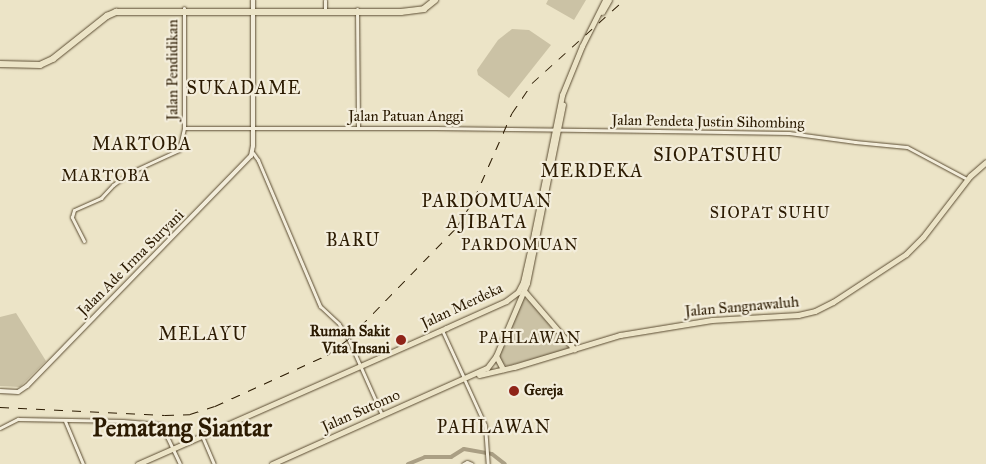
<!DOCTYPE html>
<style>
body{margin:0}
#map{position:relative;width:986px;height:464px;overflow:hidden;background:#ece4c7;font-family:"IM FELL Great Primer",serif}
div>[style]{position:absolute}
.green>*{inset:0;background:#cbc2a5}
.river>*{height:4px;margin:-2px;padding:0 2px;transform-origin:2px;border-radius:2px;background:#aa9f84}
.roads{filter:drop-shadow(0 0 1px #5b4c32) drop-shadow(0 0 1px #5b4c32)}
.tertiary>*{height:3px;margin:-1.5px;padding:0 1.5px;transform-origin:1.5px;border-radius:1.5px;background:#f3eddb}
.secondary>*{height:4px;margin:-2px;padding:0 2px;transform-origin:2px;border-radius:2px;background:#f3eddb}
.primary>*{height:5px;margin:-2.5px;padding:0 2.5px;transform-origin:2.5px;border-radius:2.5px;background:#ece4c7}
.trunk>*{height:5.5px;margin:-2.75px;padding:0 2.75px;transform-origin:2.75px;border-radius:2.75px;background:#ece4c7}
.rail>*{height:1px;margin-top:-0.5px;transform-origin:0;background:repeating-linear-gradient(90deg,#2b1a01 0 9px,transparent 0 18px)}
.dots>*{width:14px;height:14px;translate:-50% -50%;box-sizing:border-box;border:2px solid #f3eddb;border-radius:50%}
span{translate:-50% -50%;white-space:nowrap;text-align:center;line-height:1.15;-webkit-text-stroke:4.5px #f3eddb;paint-order:stroke}
.street-label{font-size:15px;color:#2b1a01}
.poi-label{font-size:15px;color:#2b1a01;font-weight:700}
.right{translate:-100% -50%;text-align:right}
.left{translate:0 -50%;text-align:left}
.neighbourhood-label{font-size:16px;color:#2b1a01;letter-spacing:1px}
.quarter-label{font-size:18px;color:#2b1a01;letter-spacing:1px}
.town-label{font-size:25px;color:#2b1a01;font-weight:700}
</style>
<div id="map">
<div class="green">
<div style="clip-path:polygon(548px 0,586px 0,574px 20px,546px 4px)"></div>
<div style="clip-path:polygon(512px 29px,529px 30px,551px 45px,509px 98px,478px 75px,477px 70px,498px 40px)"></div>
<div style="clip-path:polygon(524px 298px,528px 300px,570px 349px,507px 366px,502px 363px,499px 354px)"></div>
<div style="clip-path:polygon(16px 313px,46px 361px,20px 387px,0 386px,0 317px)"></div>
</div>
<div class="river">
<div style="left:408px;top:464px;width:18px;rotate:-22deg"></div>
<div style="left:425px;top:457px;width:26px"></div>
<div style="left:451px;top:457px;width:15px;rotate:-32deg"></div>
<div style="left:464px;top:449px;width:28px;rotate:10deg"></div>
<div style="left:492px;top:454px;width:16px;rotate:38deg"></div>
</div>
<div class="roads">
<div class="tertiary">
<div style="left:184px;top:8px;width:120px;rotate:90deg"></div>
<div style="left:357px;top:9px;width:119px;rotate:89.5deg"></div>
<div style="left:325px;top:12px;width:12px;rotate:-90deg"></div>
<div style="left:253px;top:153px;width:9px;rotate:54deg"></div>
<div style="left:258px;top:160px;width:159px;rotate:67deg"></div>
<div style="left:320px;top:306px;width:26px;rotate:43deg"></div>
<div style="left:339px;top:324px;width:14px;rotate:56deg"></div>
<div style="left:347px;top:336px;width:86px;rotate:66.1deg"></div>
<div style="left:84px;top:241px;width:27px;rotate:-117deg"></div>
<div style="left:72px;top:217px;width:7px;rotate:-74deg"></div>
<div style="left:74px;top:210px;width:30px;rotate:-24deg"></div>
<div style="left:101px;top:198px;width:18px;rotate:-47deg"></div>
<div style="left:113px;top:185px;width:22px;rotate:-36deg"></div>
<div style="left:131px;top:172px;width:53px;rotate:-24.6deg"></div>
<div style="left:179px;top:150px;width:23px;rotate:-77deg"></div>
<div style="left:184px;top:128px;width:252px"></div>
<div style="left:436px;top:128px;width:353px;rotate:0.8deg"></div>
<div style="left:789px;top:133px;width:67px;rotate:7.8deg"></div>
<div style="left:855px;top:142px;width:52px;rotate:5.5deg"></div>
<div style="left:907px;top:147px;width:68px;rotate:28.1deg"></div>
<div style="left:442px;top:330px;width:53px;rotate:65.4deg"></div>
<div style="left:465px;top:381px;width:48px;rotate:65.6deg"></div>
<div style="left:485px;top:425px;width:39px;rotate:86deg"></div>
<div style="left:65px;top:421px;width:47px;rotate:67.3deg"></div>
<div style="left:0;top:428px;width:20px;rotate:-27deg"></div>
<div style="left:18px;top:419px;width:105px;rotate:1.1deg"></div>
<div style="left:123px;top:421px;width:38px;rotate:5deg"></div>
<div style="left:161px;top:424px;width:44px;rotate:64.6deg"></div>
<div style="left:202px;top:436px;width:30px;rotate:67deg"></div>
<div style="left:463px;top:464px;width:4px;rotate:-27deg"></div>
<div style="left:467px;top:462px;width:5px;rotate:22deg"></div>
</div>
<div class="secondary">
<div style="left:0;top:391px;width:18px;rotate:3deg"></div>
<div style="left:18px;top:392px;width:11px;rotate:-34deg"></div>
<div style="left:27px;top:386px;width:321px;rotate:-45.8deg"></div>
<div style="left:251px;top:156px;width:10px;rotate:-79deg"></div>
<div style="left:253px;top:146px;width:146px;rotate:-90deg"></div>
</div>
<div class="primary">
<div style="left:602px;top:12px;width:14px;rotate:-60deg"></div>
<div style="left:524px;top:291px;width:77px;rotate:49.2deg"></div>
<div style="left:496px;top:356px;width:15px;rotate:62deg"></div>
<div style="left:479px;top:375px;width:36px;rotate:-13deg"></div>
<div style="left:514px;top:367px;width:111px;rotate:-16.8deg"></div>
<div style="left:620px;top:335px;width:93px;rotate:-9.3deg"></div>
<div style="left:712px;top:320px;width:86px;rotate:-3.3deg"></div>
<div style="left:798px;top:315px;width:17px;rotate:-13deg"></div>
<div style="left:815px;top:311px;width:20px;rotate:-27deg"></div>
<div style="left:833px;top:302px;width:87px;rotate:-33.3deg"></div>
<div style="left:906px;top:254px;width:24px;rotate:-45deg"></div>
<div style="left:923px;top:237px;width:77px;rotate:-52.4deg"></div>
<div style="left:970px;top:176px;width:21px;rotate:-41deg"></div>
<div style="left:138px;top:464px;width:337px;rotate:-23.8deg"></div>
<div style="left:446px;top:328px;width:66px;rotate:-24.2deg"></div>
<div style="left:506px;top:301px;width:15px;rotate:-37deg"></div>
<div style="left:518px;top:292px;width:11px;rotate:-63deg"></div>
<div style="left:523px;top:282px;width:50px;rotate:-77.3deg"></div>
<div style="left:534px;top:233px;width:141px;rotate:-78.5deg"></div>
<div style="left:562px;top:95px;width:53px;rotate:-67.8deg"></div>
<div style="left:582px;top:46px;width:51px;rotate:-63.4deg"></div>
<div style="left:272px;top:464px;width:235px;rotate:-24.1deg"></div>
<div style="left:487px;top:368px;width:15px;rotate:-53deg"></div>
<div style="left:496px;top:356px;width:79px;rotate:-67deg"></div>
<div style="left:527px;top:283px;width:182px;rotate:-78.6deg"></div>
</div>
<div class="trunk">
<div style="left:0;top:64px;width:40px;rotate:1.4deg"></div>
<div style="left:40px;top:65px;width:14px;rotate:-25deg"></div>
<div style="left:53px;top:59px;width:69px;rotate:-38.5deg"></div>
<div style="left:107px;top:16px;width:10px;rotate:-24deg"></div>
<div style="left:116px;top:12px;width:285px"></div>
<div style="left:401px;top:12px;width:23px;rotate:-7deg"></div>
<div style="left:424px;top:9px;width:14px;rotate:-39deg"></div>
</div>
</div>
<div class="rail">
<div style="left:0;top:407px;width:165px;rotate:2.8deg"></div>
<div style="left:165px;top:415px;width:25px;rotate:-2deg"></div>
<div style="left:190px;top:414px;width:26px;rotate:-18deg"></div>
<div style="left:215px;top:406px;width:123px;rotate:-24.5deg"></div>
<div style="left:327px;top:355px;width:26px;rotate:-37deg"></div>
<div style="left:348px;top:339px;width:155px;rotate:-45.8deg"></div>
<div style="left:456px;top:228px;width:34px;rotate:-58deg"></div>
<div style="left:474px;top:199px;width:94px;rotate:-66.2deg"></div>
<div style="left:512px;top:113px;width:36px;rotate:-56deg"></div>
<div style="left:532px;top:83px;width:124px;rotate:-42.1deg"></div>
</div>
<div class="dots">
<div style="left:401px;top:340px;background:#8f2418"></div>
<div style="left:514px;top:391px;background:#8f2418"></div>
</div>
<div class="street-label">
<span style="left:173px;top:70px;rotate:-90deg">Jalan Pendidikan</span>
<span style="left:406px;top:117px">Jalan Patuan Anggi</span>
<span style="left:708px;top:122px;rotate:1deg">Jalan Pendeta Justin Sihombing</span>
<span style="left:131px;top:263px;rotate:-45deg">Jalan Ade Irma Suryani</span>
<span style="left:462px;top:306px;rotate:-25deg">Jalan Merdeka</span>
<span style="left:742px;top:307px;rotate:-5deg">Jalan Sangnawaluh</span>
<span style="left:361px;top:411px;rotate:-24deg">Jalan Sutomo</span>
</div>
<div class="poi-label">
<span class="right" style="left:390px;top:340px">Rumah Sakit<br>Vita Insani</span>
<span class="left" style="left:524px;top:391px">Gereja</span>
</div>
<div class="neighbourhood-label">
<span style="left:106px;top:176px">MARTOBA</span>
<span style="left:770px;top:213px">SIOPAT SUHU</span>
<span style="left:520px;top:245px">PARDOMUAN</span>
<span style="left:530px;top:338px">PAHLAWAN</span>
</div>
<div class="quarter-label">
<span style="left:244px;top:88px">SUKADAME</span>
<span style="left:142px;top:144px">MARTOBA</span>
<span style="left:718px;top:155px">SIOPATSUHU</span>
<span style="left:592px;top:171px">MERDEKA</span>
<span style="left:487px;top:212px">PARDOMUAN<br>AJIBATA</span>
<span style="left:353px;top:240px">BARU</span>
<span style="left:203px;top:334px">MELAYU</span>
<span style="left:494px;top:427px">PAHLAWAN</span>
</div>
<div class="town-label">
<span style="left:182px;top:428px">Pematang Siantar</span>
</div>
</div>
